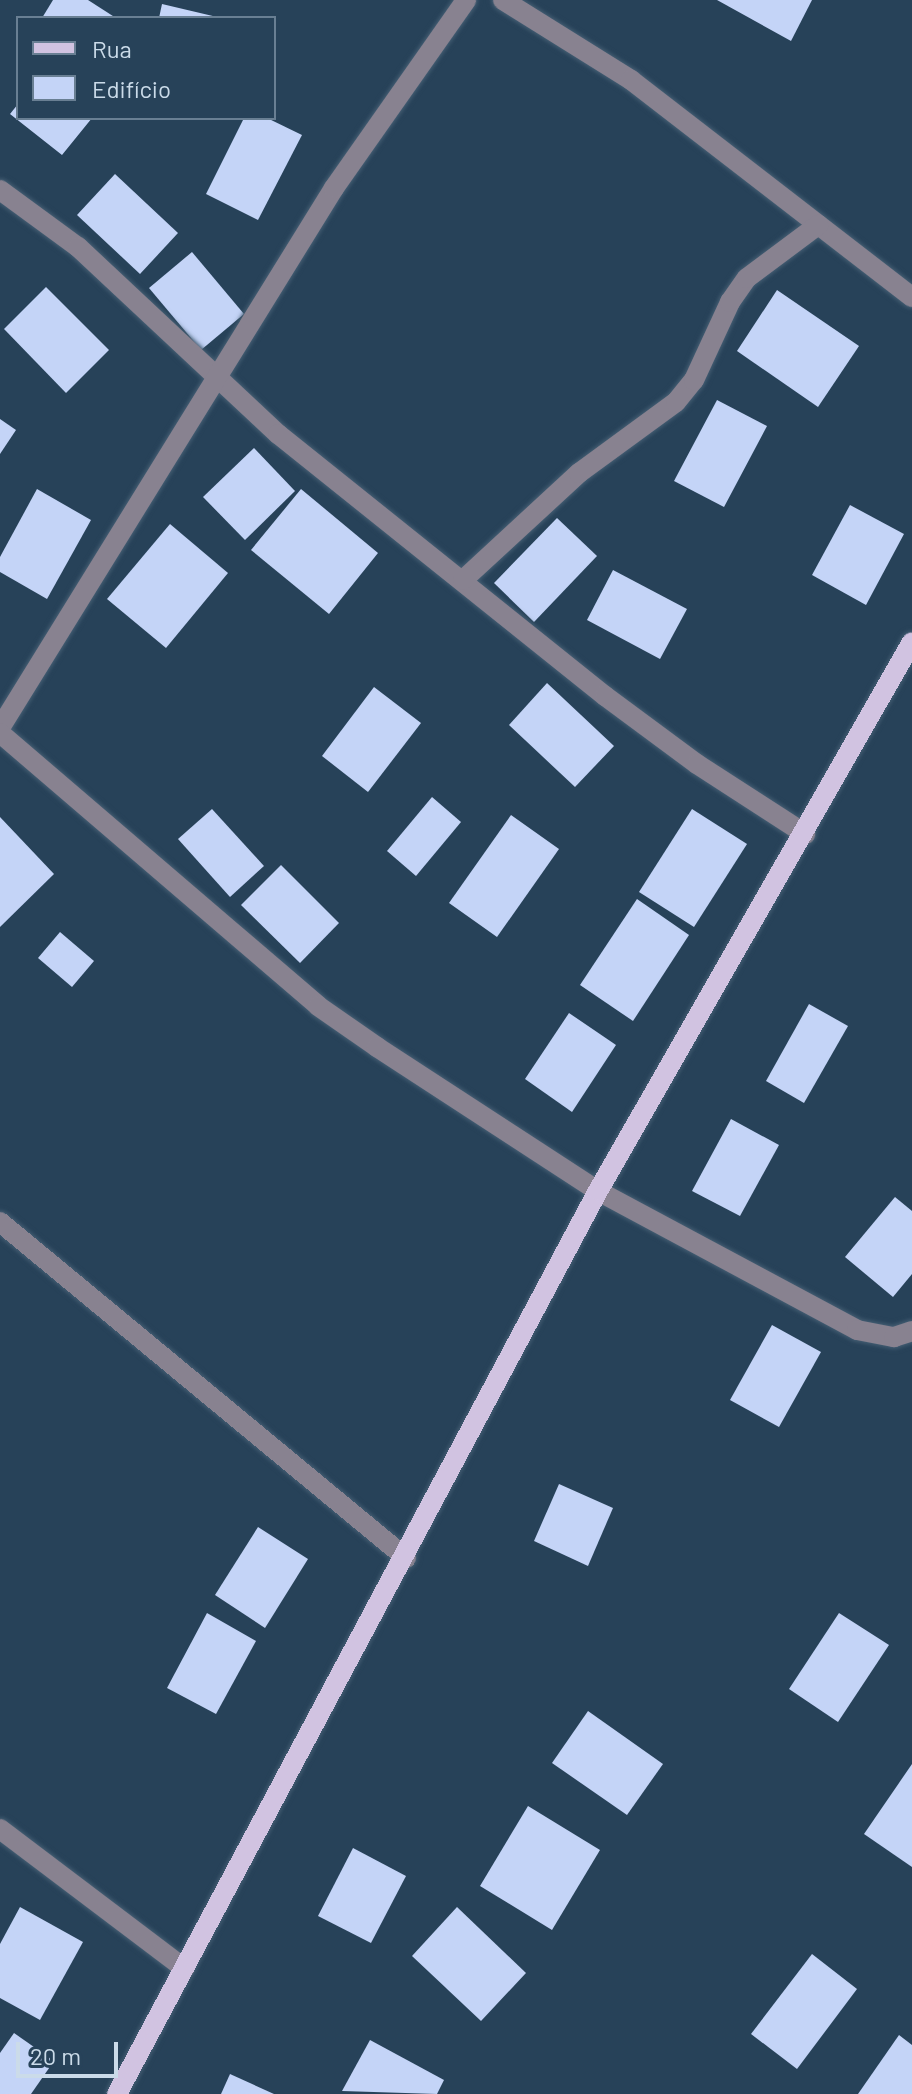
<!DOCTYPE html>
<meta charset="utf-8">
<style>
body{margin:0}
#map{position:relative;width:912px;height:2094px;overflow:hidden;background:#274259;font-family:Barlow,sans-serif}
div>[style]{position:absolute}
.building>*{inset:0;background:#c4d4f7}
.roads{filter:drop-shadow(0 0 2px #455e73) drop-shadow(0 0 2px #455e73)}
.minor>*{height:20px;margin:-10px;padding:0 10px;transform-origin:10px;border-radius:10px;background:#888290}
.major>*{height:20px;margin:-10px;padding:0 10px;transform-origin:10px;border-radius:10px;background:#d1c3e1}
span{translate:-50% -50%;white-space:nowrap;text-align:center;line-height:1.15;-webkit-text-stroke:8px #274259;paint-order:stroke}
.legend{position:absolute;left:16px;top:16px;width:260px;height:104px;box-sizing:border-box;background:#274259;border:2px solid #697f93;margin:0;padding:10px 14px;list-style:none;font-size:24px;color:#cbdbe9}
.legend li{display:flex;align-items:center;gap:16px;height:40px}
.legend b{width:40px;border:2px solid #697f93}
.scale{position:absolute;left:16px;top:2042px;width:102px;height:36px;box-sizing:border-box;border:4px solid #cbdbe9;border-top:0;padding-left:10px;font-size:24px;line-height:28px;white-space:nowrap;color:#cbdbe9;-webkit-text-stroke:6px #274259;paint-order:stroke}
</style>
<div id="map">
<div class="building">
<div style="clip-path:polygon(53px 0,88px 0,116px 18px,42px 18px)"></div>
<div style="clip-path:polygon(717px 0,812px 0,791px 41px)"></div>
<div style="clip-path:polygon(162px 4px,217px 17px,216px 18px,159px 18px)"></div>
<div style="clip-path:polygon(18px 104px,18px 118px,92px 118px,62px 155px,10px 114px)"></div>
<div style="clip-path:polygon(244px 118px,267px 118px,302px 135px,258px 220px,206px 194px)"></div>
<div style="clip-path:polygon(115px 174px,178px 233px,140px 274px,77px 215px)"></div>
<div style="clip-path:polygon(192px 252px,244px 314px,201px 350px,149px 288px)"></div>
<div style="clip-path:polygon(46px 287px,109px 350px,66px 393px,4px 329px)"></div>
<div style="clip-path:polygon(777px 290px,859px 346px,818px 407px,737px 351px)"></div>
<div style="clip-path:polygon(717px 400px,767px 426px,724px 507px,674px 481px)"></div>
<div style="clip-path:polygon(0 419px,16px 430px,0 454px)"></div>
<div style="clip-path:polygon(254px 448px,295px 491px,245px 540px,203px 497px)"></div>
<div style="clip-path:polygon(37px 489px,91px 520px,47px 599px,0 572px,0 557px)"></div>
<div style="clip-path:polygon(301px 489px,378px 553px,329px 614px,251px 550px)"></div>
<div style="clip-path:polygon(850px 505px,904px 534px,866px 605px,812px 575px)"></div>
<div style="clip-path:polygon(557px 518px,597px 556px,534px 622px,494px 583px)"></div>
<div style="clip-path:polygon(170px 524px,228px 573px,166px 648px,107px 599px)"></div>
<div style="clip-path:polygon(613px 570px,687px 609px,660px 659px,587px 620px)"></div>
<div style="clip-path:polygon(547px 683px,614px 746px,575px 787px,509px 725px)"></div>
<div style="clip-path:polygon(374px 687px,421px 723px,368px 792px,322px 756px)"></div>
<div style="clip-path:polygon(432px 797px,461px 822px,416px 876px,387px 851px)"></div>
<div style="clip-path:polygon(212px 809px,264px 866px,230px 897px,178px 839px)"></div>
<div style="clip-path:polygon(692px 809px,747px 844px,694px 927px,639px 892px)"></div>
<div style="clip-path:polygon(511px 815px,559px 849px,497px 937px,449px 903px)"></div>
<div style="clip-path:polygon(0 817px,54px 874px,0 927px)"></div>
<div style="clip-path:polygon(281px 865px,339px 923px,300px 963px,241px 905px)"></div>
<div style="clip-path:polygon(637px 899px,689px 935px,633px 1021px,580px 985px)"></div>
<div style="clip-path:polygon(60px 932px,94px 961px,72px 987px,38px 958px)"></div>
<div style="clip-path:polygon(809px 1004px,848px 1026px,804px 1103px,766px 1081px)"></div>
<div style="clip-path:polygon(569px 1013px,616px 1045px,572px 1112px,525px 1079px)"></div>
<div style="clip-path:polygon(731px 1119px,779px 1145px,740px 1216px,692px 1191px)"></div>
<div style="clip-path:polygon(895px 1197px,912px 1211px,912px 1274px,893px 1297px,845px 1257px)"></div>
<div style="clip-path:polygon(772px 1325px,821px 1352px,779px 1427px,730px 1400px)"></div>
<div style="clip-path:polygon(559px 1484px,613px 1508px,588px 1566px,534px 1541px)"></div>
<div style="clip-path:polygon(258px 1527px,308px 1559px,265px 1628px,215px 1595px)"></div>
<div style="clip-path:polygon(207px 1613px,256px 1641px,216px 1714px,167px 1688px)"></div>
<div style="clip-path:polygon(839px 1613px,889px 1645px,838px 1722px,789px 1689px)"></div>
<div style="clip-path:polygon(588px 1711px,663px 1764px,627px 1815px,552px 1763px)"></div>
<div style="clip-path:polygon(912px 1764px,912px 1867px,864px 1834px)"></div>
<div style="clip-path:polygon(528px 1806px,600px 1850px,552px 1930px,480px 1886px)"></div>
<div style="clip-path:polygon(353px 1848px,406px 1876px,371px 1943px,318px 1916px)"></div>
<div style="clip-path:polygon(20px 1907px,83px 1942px,40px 2020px,0 1998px,0 1944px)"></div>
<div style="clip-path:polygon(457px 1907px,526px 1973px,481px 2021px,412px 1956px)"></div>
<div style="clip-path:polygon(812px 1954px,857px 1989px,797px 2069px,751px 2034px)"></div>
<div style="clip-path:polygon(14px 2033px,54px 2061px,31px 2094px,0 2094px,0 2053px)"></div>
<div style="clip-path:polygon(899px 2035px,912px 2045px,912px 2094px,858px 2094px)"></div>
<div style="clip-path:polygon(370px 2040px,444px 2080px,437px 2094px,342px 2091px)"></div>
<div style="clip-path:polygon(230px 2074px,274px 2094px,221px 2094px)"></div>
</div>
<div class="roads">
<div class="minor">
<div style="left:503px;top:0;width:151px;rotate:32deg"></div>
<div style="left:631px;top:80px;width:355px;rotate:37.7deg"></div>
<div style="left:0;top:190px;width:97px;rotate:36.2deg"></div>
<div style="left:78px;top:247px;width:274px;rotate:43.1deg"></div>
<div style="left:278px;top:434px;width:419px;rotate:38.7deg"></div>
<div style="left:605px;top:696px;width:114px;rotate:36.5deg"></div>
<div style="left:697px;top:764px;width:129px;rotate:32.9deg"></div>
<div style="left:463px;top:580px;width:158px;rotate:-42.7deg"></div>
<div style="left:579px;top:473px;width:120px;rotate:-36.2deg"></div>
<div style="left:676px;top:402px;width:28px;rotate:-51deg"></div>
<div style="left:694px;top:380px;width:86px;rotate:-65.2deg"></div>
<div style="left:730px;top:302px;width:29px;rotate:-55deg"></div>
<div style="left:747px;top:278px;width:89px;rotate:-36.7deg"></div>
<div style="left:0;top:728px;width:635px;rotate:-58.26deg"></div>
<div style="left:334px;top:188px;width:230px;rotate:-54.9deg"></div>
<div style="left:0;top:733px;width:419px;rotate:40.6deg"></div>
<div style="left:318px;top:1006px;width:72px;rotate:34.8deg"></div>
<div style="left:377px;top:1047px;width:264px;rotate:33.1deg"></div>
<div style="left:598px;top:1191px;width:294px;rotate:28.2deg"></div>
<div style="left:857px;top:1330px;width:38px;rotate:11deg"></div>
<div style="left:894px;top:1337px;width:19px;rotate:-18deg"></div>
<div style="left:0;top:1222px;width:527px;rotate:39.61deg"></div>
<div style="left:0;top:1829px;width:231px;rotate:37.1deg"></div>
</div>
<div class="major">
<div style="left:117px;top:2094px;width:1023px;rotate:-61.96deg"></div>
<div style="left:598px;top:1191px;width:632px;rotate:-60.23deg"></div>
</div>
</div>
<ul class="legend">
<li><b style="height:10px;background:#d1c3e1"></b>Rua</li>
<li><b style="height:22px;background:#c4d4f7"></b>Edifício</li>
</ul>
<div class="scale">20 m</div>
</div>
